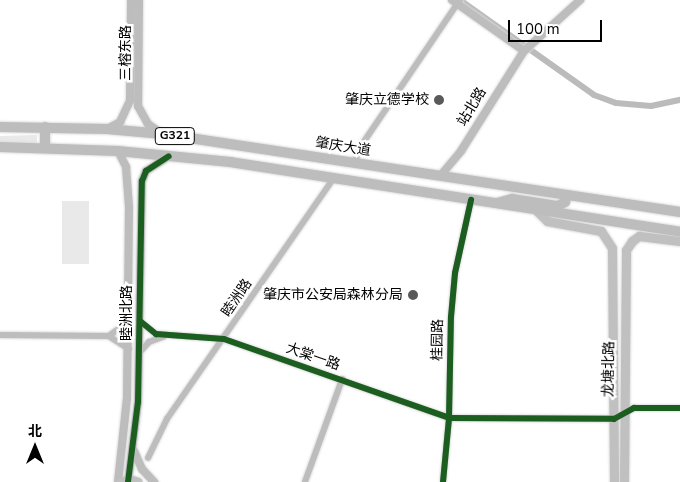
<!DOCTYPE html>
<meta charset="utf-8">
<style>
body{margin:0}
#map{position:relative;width:680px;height:482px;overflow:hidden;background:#fff;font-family:"Nunito Sans","Noto Sans SC",sans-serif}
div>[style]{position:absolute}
.green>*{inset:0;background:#e9e9e9}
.canal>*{height:6px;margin:-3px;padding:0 3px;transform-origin:3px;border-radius:3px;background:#bbb}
.roads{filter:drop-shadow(0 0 1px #dbdbdb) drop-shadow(0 0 1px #dbdbdb)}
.minor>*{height:5.5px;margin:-2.75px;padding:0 2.75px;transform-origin:2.75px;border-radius:2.75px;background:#bdbdbd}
.tertiary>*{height:8px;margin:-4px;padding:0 4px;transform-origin:4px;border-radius:4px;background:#bdbdbd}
.secondary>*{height:9px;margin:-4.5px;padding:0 4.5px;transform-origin:4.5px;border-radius:4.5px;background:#c0c0c0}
.trunk>*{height:10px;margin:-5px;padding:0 5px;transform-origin:5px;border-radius:5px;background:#bdbdbd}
.cycleway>*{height:6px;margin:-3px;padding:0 3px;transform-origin:3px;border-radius:3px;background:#1b5e20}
.dots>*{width:14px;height:14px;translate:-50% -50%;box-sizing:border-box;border:2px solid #fff;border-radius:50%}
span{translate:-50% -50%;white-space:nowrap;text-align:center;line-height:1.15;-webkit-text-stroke:5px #fff;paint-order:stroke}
.shield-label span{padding:1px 4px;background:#fff;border:1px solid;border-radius:4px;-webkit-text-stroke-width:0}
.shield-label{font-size:12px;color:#000;font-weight:700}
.street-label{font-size:14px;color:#000}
.poi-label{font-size:14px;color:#000}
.right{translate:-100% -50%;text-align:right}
.north{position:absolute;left:10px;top:422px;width:50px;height:50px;-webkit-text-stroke:4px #fff;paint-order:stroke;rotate:0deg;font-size:14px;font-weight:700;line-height:20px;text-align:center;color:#000}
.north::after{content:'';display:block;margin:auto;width:18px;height:22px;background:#000;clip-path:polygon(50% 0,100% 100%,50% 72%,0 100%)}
.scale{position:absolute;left:508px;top:20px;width:94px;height:22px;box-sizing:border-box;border:2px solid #000;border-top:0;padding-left:6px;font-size:15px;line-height:18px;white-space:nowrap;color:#000;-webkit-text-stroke:4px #fff;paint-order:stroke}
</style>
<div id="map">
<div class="green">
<div style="clip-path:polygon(37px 135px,37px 144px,0 144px,0 136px)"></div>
<div style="clip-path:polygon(62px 201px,89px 201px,89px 264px,62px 264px)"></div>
</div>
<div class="canal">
<div style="left:460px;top:0;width:164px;rotate:35.3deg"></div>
<div style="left:594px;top:95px;width:23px;rotate:20deg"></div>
<div style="left:616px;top:103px;width:35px;rotate:5deg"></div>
<div style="left:651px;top:106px;width:30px;rotate:-12deg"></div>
</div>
<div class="roads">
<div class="minor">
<div style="left:356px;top:163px;width:11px;rotate:-85deg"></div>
<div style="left:357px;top:152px;width:184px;rotate:-55.9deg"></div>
<div style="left:140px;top:321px;width:21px;rotate:39deg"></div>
<div style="left:156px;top:334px;width:68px;rotate:4.2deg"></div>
<div style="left:224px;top:339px;width:238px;rotate:19.3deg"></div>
<div style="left:449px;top:418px;width:165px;rotate:0.3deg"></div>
<div style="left:614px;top:419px;width:23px;rotate:-29deg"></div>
<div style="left:634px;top:408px;width:46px"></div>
<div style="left:0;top:335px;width:109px;rotate:0.5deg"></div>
<div style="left:109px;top:336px;width:24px;rotate:-36deg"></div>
<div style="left:109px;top:336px;width:24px;rotate:33deg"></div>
<div style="left:140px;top:352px;width:13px;rotate:-48deg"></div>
<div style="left:149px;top:342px;width:15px;rotate:-20deg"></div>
<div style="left:148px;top:458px;width:43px;rotate:-64deg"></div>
<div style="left:167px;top:419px;width:293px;rotate:-55.3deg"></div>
<div style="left:305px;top:482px;width:109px;rotate:-70.1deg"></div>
<div style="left:443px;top:482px;width:64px;rotate:-84.6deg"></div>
<div style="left:449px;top:418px;width:101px;rotate:-88.9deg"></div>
<div style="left:451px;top:317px;width:44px;rotate:-84.8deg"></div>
<div style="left:455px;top:273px;width:75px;rotate:-77.6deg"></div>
</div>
<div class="tertiary">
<div style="left:139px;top:0;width:106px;rotate:90.5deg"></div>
<div style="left:138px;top:106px;width:21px;rotate:61deg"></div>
<div style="left:148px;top:124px;width:16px;rotate:35deg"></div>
<div style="left:452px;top:0;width:88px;rotate:35.3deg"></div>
<div style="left:107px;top:129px;width:15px;rotate:-28deg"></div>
<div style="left:120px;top:122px;width:23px;rotate:-65deg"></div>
<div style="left:130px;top:101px;width:101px;rotate:-89.4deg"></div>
<div style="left:118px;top:151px;width:18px;rotate:63deg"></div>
<div style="left:126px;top:167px;width:40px;rotate:85.7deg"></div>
<div style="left:129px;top:207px;width:191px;rotate:90.6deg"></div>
<div style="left:127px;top:398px;width:84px;rotate:96.1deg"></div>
<div style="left:441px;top:175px;width:31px;rotate:-50deg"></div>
<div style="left:461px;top:151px;width:118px;rotate:-57.8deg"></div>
<div style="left:524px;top:51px;width:76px;rotate:-42.3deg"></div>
<div style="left:134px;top:451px;width:20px;rotate:66deg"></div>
<div style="left:142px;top:469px;width:18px;rotate:47deg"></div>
<div style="left:128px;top:482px;width:81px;rotate:-82.9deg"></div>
<div style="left:138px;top:402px;width:221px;rotate:-89deg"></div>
<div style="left:142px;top:181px;width:11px;rotate:-68deg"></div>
<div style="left:146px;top:171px;width:27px;rotate:-33deg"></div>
</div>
<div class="secondary">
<div style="left:537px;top:211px;width:14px;rotate:45deg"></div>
<div style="left:547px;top:221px;width:55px;rotate:10.5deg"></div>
<div style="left:601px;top:231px;width:20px;rotate:57deg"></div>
<div style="left:612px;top:248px;width:234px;rotate:89.5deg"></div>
<div style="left:121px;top:482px;width:9px;rotate:-21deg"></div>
<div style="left:129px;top:479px;width:9px;rotate:18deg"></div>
<div style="left:624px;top:482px;width:232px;rotate:-89.5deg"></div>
<div style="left:626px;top:250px;width:11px;rotate:-56deg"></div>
<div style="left:632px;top:241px;width:9px;rotate:-36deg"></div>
<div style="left:639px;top:236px;width:41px;rotate:7deg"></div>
</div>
<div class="trunk">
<div style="left:0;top:127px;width:107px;rotate:1.1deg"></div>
<div style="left:107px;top:129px;width:56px;rotate:5.1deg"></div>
<div style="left:163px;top:134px;width:523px;rotate:8.58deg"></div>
<div style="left:0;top:147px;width:118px;rotate:1.9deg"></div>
<div style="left:118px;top:151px;width:113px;rotate:5.6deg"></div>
<div style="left:230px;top:162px;width:455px;rotate:8.8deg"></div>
<div style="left:45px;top:147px;width:20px;rotate:-90deg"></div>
<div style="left:497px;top:203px;width:16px;rotate:-15deg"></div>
<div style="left:512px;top:199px;width:47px;rotate:8.7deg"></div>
<div style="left:558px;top:206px;width:8px;rotate:-30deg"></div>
<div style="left:565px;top:202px;width:7px;rotate:-74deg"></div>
</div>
</div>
<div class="cycleway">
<div style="left:140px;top:321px;width:21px;rotate:39deg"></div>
<div style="left:156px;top:334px;width:68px;rotate:4.2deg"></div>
<div style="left:224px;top:339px;width:238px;rotate:19.3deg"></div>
<div style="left:449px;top:418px;width:165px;rotate:0.3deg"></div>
<div style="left:614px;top:419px;width:23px;rotate:-29deg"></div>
<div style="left:634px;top:408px;width:46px"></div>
<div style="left:128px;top:482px;width:81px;rotate:-82.9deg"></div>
<div style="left:138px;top:402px;width:221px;rotate:-89deg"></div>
<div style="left:142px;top:181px;width:11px;rotate:-68deg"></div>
<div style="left:146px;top:171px;width:27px;rotate:-33deg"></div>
<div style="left:443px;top:482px;width:64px;rotate:-84.6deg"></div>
<div style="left:449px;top:418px;width:101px;rotate:-88.9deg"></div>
<div style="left:451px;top:317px;width:44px;rotate:-84.8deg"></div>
<div style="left:455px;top:273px;width:75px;rotate:-77.6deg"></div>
</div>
<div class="dots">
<div style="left:439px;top:100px;background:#595959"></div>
<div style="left:413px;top:295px;background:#595959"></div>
</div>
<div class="shield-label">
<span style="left:175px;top:136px">G321</span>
</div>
<div class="street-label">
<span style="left:126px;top:53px;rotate:-90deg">三榕东路</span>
<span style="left:472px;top:107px;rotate:-59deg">站北路</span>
<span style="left:343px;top:147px;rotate:9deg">肇庆大道</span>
<span style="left:237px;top:298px;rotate:-56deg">睦洲路</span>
<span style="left:127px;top:313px;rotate:-90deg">睦洲北路</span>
<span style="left:438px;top:340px;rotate:-89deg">桂园路</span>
<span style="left:313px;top:357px;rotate:19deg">大棠一路</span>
<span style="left:609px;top:369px;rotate:-89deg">龙塘北路</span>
</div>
<div class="poi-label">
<span class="right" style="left:429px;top:100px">肇庆立德学校</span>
<span class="right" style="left:403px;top:295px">肇庆市公安局森林分局</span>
</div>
<div class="north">北</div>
<div class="scale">100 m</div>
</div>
